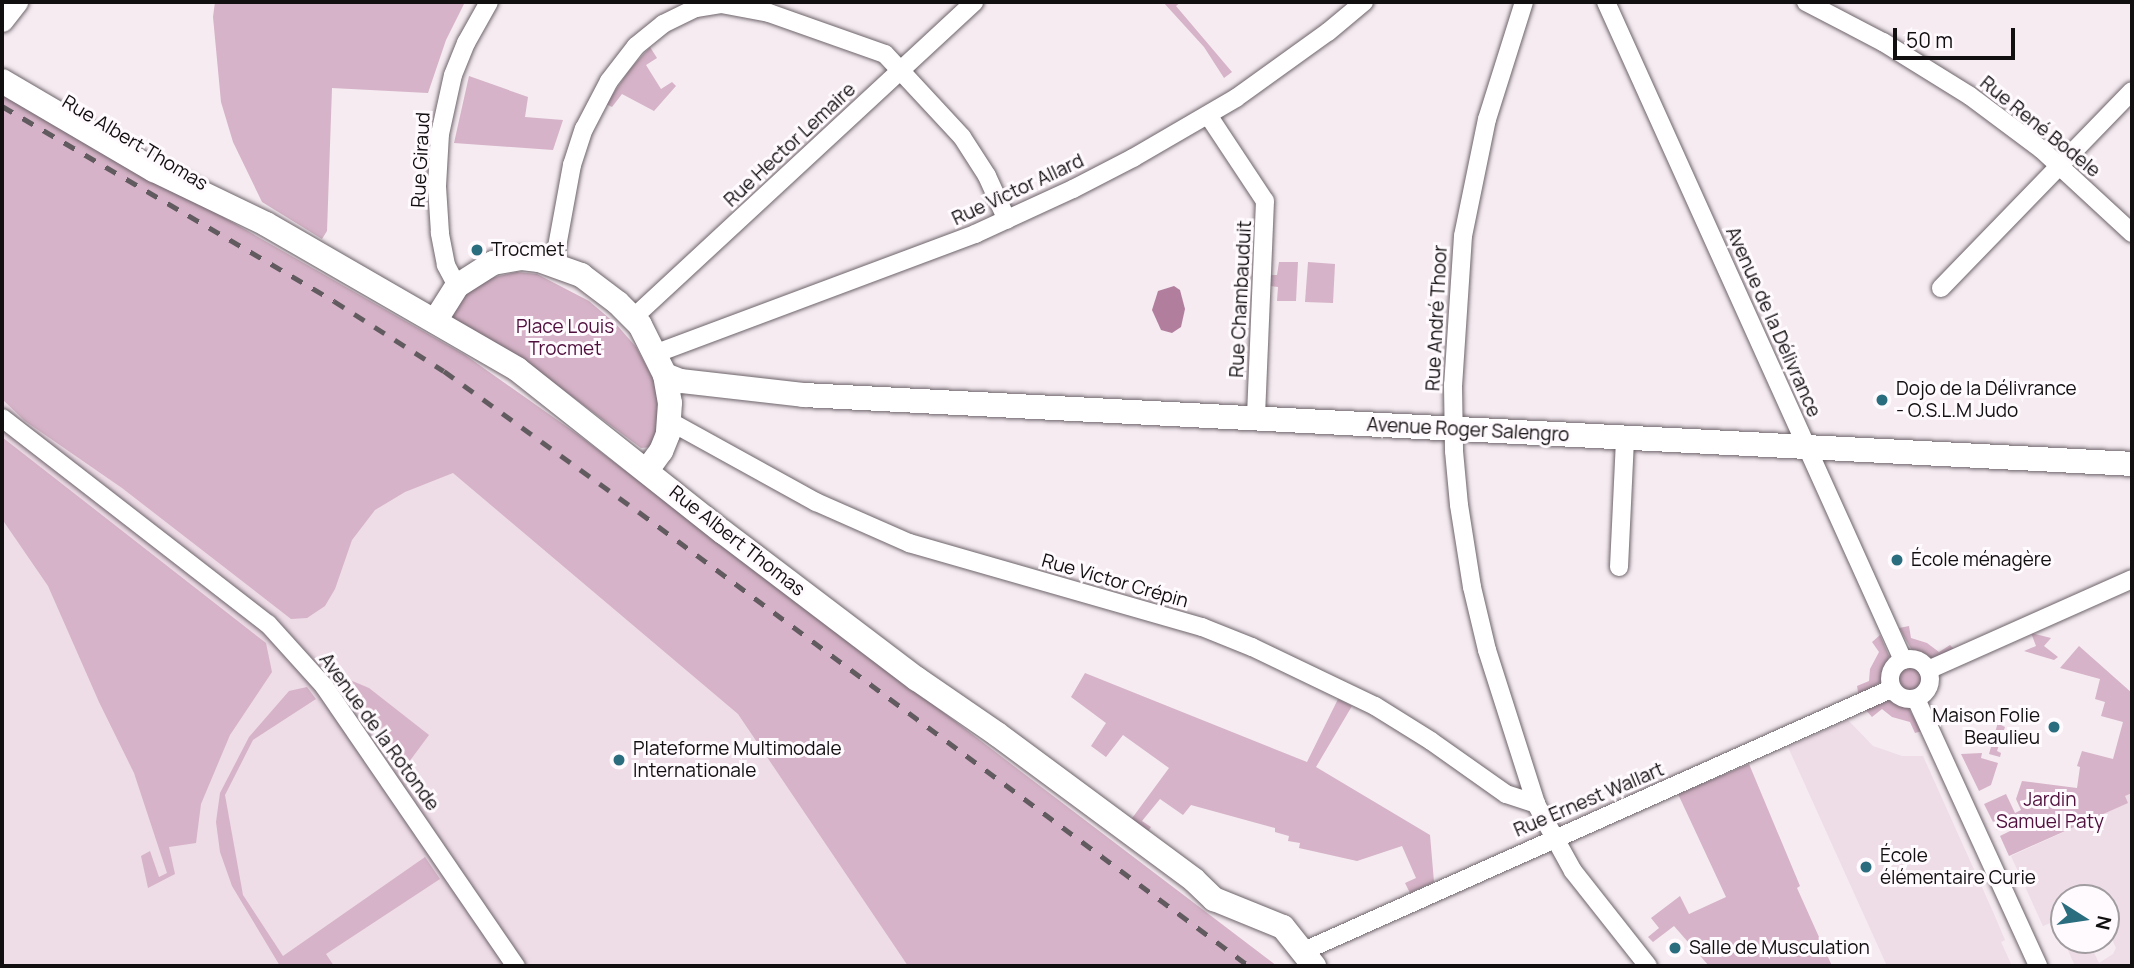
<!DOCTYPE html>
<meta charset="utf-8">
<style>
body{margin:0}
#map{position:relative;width:2134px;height:968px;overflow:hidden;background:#f5ebf1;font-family:Manrope,sans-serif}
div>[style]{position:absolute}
.built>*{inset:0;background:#eedce7}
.green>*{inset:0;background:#d6b3c8}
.round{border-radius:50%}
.water>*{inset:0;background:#b27e9e}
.roads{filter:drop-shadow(0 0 2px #6d646a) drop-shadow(0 0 2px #6d646a)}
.street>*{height:18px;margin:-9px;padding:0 9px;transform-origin:9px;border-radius:9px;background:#fff}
.street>.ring{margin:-9px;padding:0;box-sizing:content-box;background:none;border:18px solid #fff;border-radius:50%}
.secondary>*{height:24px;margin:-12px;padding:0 12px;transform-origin:12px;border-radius:12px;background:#fff}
.rail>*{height:5px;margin-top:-2.5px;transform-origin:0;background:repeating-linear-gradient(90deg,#615b5f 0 12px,transparent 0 24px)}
.dots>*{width:19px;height:19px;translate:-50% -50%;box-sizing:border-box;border:4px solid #fffafd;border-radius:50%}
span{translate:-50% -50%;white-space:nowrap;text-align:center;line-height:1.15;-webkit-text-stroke:6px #fffafd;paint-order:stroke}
.street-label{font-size:19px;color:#120f11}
.poi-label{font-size:19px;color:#120f11}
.left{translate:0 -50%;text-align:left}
.right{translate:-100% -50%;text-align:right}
.park-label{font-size:19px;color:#4f0f3d}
.frame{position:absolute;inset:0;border:4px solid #120f11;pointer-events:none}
.north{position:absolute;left:2050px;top:884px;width:70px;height:70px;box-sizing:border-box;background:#fffafd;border:2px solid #a09c9f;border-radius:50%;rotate:102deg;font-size:19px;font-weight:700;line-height:28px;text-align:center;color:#120f11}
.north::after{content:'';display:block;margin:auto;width:24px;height:32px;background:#2a6d7e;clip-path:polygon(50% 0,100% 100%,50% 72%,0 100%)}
.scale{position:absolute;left:1893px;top:28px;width:122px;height:32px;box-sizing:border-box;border:4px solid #120f11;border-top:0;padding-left:9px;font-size:21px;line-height:24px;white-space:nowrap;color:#120f11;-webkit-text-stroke:5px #fffafd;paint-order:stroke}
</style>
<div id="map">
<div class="built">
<div style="clip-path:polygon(2px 91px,465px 355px,577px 434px,1277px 966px,2px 966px)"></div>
<div style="clip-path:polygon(1848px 720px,1873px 746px,1902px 756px,1923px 756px,1994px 914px,2005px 940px,2001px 942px,2012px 966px,1887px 966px,1788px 747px)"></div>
<div style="clip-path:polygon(evenodd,2132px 793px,2132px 966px,2075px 966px,2055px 921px,2043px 926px,2011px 856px,2127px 803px,2124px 796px,2132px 793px,2064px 898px,2106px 898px,2106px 926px,2116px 948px,2113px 954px,2099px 963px,2088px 940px,2064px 940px,2064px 917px,2056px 920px,2064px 916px,2064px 898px)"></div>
</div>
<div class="green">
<div style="clip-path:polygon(215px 2px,465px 2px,446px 40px,428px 93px,332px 88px,327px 231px,322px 239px,262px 202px,233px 142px,221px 102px,213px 17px)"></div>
<div style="clip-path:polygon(1163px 2px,1181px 2px,1176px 6px,1232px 72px,1224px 78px,1204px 47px)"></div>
<div style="clip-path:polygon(650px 47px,657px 58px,646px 65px,661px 89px,672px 82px,676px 86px,654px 111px,622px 94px,612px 107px,606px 104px,630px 69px)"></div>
<div style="clip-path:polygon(469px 76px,528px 97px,525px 117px,563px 120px,553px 150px,454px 143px)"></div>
<div style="clip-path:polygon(2px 91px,465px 355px,577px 434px,1277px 966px,908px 966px,738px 714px,453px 473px,405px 492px,375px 510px,352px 540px,335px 589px,325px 606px,307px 618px,291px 619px,122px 488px,25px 421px,2px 399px)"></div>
<div style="clip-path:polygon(1279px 262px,1298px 262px,1296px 301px,1277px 301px,1278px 287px,1269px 286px,1270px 275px,1277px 275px)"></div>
<div style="clip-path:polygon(1308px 262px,1335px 264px,1333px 303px,1305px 302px)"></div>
<div style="clip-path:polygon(517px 272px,537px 274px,589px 301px,616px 324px,636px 347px,659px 389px,659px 423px,652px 447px,641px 448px,550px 380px,451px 319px,451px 309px,458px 298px,486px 279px)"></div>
<div style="clip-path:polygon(2px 437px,266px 643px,272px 672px,230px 735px,201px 804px,196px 843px,169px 847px,175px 874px,148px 888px,141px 856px,150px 851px,159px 877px,167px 873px,134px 773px,99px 702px,48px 586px,2px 519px)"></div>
<div style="clip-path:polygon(1909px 626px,1911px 638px,1927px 643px,1939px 652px,1950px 645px,1956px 651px,1931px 660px,1913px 652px,1899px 628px)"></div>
<div style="clip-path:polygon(2031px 633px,2051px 638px,2044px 646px,2058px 657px,2054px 660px,2024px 651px,2036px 646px)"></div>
<div style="clip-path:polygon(1880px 635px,1889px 656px,1883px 680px,1859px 697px,1857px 686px,1869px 681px,1870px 669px,1879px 652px,1872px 642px)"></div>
<div style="clip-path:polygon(2079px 646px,2132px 693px,2132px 793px,2125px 796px,2128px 803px,2009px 856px,2000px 836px,2020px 826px,2018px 821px,1997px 830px,1984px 804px,2006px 794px,2015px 813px,2021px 810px,2016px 799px,2022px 781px,2077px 788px,2080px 767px,2077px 766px,2082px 751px,2113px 759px,2123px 722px,2101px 716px,2105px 702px,2095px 699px,2100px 679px,2060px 668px)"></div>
<div class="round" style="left:1896px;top:665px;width:28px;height:28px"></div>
<div style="clip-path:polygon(1085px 673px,1307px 762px,1338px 699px,1352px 706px,1316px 767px,1430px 835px,1434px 882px,1410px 893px,1405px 883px,1416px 878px,1402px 846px,1357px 861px,1299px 848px,1300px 843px,1288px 841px,1289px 836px,1275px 832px,1275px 828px,1191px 805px,1183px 815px,1160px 799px,1142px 821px,1151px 827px,1147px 833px,1130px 821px,1169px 768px,1123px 735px,1106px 757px,1091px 746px,1106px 723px,1071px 697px)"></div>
<div style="clip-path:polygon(350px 680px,369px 688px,429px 735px,406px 766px,377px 726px)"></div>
<div style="clip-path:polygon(307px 687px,316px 699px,253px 740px,225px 795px,243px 895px,283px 956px,425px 857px,440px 879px,326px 954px,334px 966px,280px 966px,232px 886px,220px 852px,216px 822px,220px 793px,249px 737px,289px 691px)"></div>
<div style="clip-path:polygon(1888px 700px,1909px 709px,1922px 731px,1915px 733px,1910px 722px,1892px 717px,1882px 709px,1872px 717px,1864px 708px)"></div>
<div style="clip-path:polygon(2000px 715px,2003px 716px,2001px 725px,2005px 727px,1997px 751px,2001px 753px,2000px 757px,1989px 754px)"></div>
<div style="clip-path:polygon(1982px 753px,1981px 758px,1998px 763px,1991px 785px,1979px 791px,1961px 754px)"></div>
<div style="clip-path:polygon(1749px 764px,1800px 886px,1797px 888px,1832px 966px,1709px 966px,1674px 926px,1653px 942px,1648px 937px,1659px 928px,1651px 918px,1680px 896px,1689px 914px,1726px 897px,1678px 794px)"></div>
</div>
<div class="water">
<div style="clip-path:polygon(1174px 286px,1180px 290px,1185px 309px,1181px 327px,1172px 333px,1161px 330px,1152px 310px,1158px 291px)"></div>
</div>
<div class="roads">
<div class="street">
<div style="left:1524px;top:2px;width:123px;rotate:107.5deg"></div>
<div style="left:1487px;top:119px;width:119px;rotate:101.6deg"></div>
<div style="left:1463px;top:236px;width:149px;rotate:93.8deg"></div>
<div style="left:1453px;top:385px;width:66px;rotate:89.1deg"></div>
<div style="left:1454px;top:451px;width:54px;rotate:84.7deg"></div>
<div style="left:1459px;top:505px;width:83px;rotate:81deg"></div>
<div style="left:1472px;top:587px;width:65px;rotate:76.6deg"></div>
<div style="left:1487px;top:650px;width:162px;rotate:72.3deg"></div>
<div style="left:1536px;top:804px;width:77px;rotate:61.1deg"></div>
<div style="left:1573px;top:871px;width:121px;rotate:51.7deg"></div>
<div style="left:1606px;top:2px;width:722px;rotate:65.71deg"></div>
<div style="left:1806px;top:2px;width:87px;rotate:27.5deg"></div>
<div style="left:1883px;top:42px;width:102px;rotate:31.8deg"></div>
<div style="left:1970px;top:96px;width:89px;rotate:36.7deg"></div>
<div style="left:2041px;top:149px;width:124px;rotate:42.7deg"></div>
<div style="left:1208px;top:115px;width:103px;rotate:56.5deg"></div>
<div style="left:1265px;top:201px;width:217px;rotate:92.4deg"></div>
<div style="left:554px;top:263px;width:100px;rotate:-79.6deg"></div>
<div style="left:572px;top:165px;width:38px;rotate:-72deg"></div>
<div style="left:584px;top:129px;width:54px;rotate:-62.5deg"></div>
<div style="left:609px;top:81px;width:44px;rotate:-52.4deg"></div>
<div style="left:636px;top:46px;width:35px;rotate:-39deg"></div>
<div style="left:663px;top:24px;width:37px;rotate:-26deg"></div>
<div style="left:696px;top:8px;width:25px;rotate:-9deg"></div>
<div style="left:721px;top:4px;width:49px;rotate:10.6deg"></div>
<div style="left:769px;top:13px;width:123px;rotate:19.5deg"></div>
<div style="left:885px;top:54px;width:113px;rotate:47.1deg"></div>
<div style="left:962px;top:137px;width:46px;rotate:57.3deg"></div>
<div style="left:987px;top:176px;width:48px;rotate:65.6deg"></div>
<div style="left:457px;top:286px;width:24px;rotate:-118deg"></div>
<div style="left:446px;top:265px;width:33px;rotate:-101deg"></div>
<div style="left:440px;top:233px;width:47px;rotate:-93.7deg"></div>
<div style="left:437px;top:186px;width:52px;rotate:-86.7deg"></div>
<div style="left:440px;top:134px;width:60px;rotate:-77.6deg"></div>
<div style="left:453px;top:75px;width:35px;rotate:-68deg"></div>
<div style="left:466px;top:43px;width:47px;rotate:-60.7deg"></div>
<div style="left:1941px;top:288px;width:274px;rotate:-45.9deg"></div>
<div style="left:633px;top:318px;width:465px;rotate:-42.8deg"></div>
<div style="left:657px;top:353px;width:340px;rotate:-20.5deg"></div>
<div style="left:975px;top:234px;width:108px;rotate:-24.7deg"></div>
<div style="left:1073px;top:189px;width:68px;rotate:-27.3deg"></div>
<div style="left:1133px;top:158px;width:119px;rotate:-30.2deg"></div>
<div style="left:1236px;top:98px;width:113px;rotate:-35.7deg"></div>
<div style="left:1328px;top:32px;width:47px;rotate:-39.8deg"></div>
<div style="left:2px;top:418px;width:336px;rotate:37.8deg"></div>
<div style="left:268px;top:624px;width:84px;rotate:47.9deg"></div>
<div style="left:324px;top:686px;width:340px;rotate:55.6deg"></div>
<div style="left:671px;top:422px;width:166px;rotate:28.9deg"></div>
<div style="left:816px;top:502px;width:102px;rotate:23.8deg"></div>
<div style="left:909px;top:543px;width:305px;rotate:16deg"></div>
<div style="left:1202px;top:627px;width:54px;rotate:21.8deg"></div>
<div style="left:1252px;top:647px;width:136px;rotate:25.6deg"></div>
<div style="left:1375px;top:706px;width:66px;rotate:32deg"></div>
<div style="left:1431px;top:741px;width:92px;rotate:35.2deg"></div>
<div style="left:1506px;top:794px;width:32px;rotate:18deg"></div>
<div style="left:1619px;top:567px;width:129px;rotate:-87.3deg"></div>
<div class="ring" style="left:1890px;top:659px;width:22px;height:22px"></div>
<div style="left:1928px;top:670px;width:223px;rotate:-24deg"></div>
<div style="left:1916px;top:699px;width:294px;rotate:65.4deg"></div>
<div style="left:1304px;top:951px;width:643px;rotate:-24.05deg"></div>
</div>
<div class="secondary">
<div style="left:2px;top:20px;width:23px;rotate:-52deg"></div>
<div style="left:2px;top:81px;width:176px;rotate:30.4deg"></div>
<div style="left:154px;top:170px;width:124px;rotate:25.7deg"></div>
<div style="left:266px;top:224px;width:290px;rotate:30deg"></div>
<div style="left:517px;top:369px;width:263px;rotate:38.4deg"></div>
<div style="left:723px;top:532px;width:243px;rotate:37.2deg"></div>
<div style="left:917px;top:679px;width:97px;rotate:34.5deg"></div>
<div style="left:997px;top:734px;width:245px;rotate:36.5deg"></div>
<div style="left:1194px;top:880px;width:28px;rotate:44deg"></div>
<div style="left:1214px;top:899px;width:74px;rotate:22.1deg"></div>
<div style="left:1283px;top:927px;width:50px;rotate:51.5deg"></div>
<div style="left:435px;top:321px;width:41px;rotate:-57.8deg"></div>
<div style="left:457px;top:286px;width:43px;rotate:-32.6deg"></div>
<div style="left:493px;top:263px;width:29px;rotate:-10deg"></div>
<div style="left:522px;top:258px;width:17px;rotate:7deg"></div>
<div style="left:539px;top:260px;width:45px;rotate:19.7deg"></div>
<div style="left:581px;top:275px;width:46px;rotate:37.1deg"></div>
<div style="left:618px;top:303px;width:31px;rotate:45deg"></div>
<div style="left:640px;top:325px;width:56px;rotate:63.4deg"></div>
<div style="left:665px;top:375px;width:28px;rotate:80deg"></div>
<div style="left:670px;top:403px;width:31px;rotate:94deg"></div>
<div style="left:668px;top:434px;width:18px;rotate:112deg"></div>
<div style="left:661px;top:451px;width:24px;rotate:126deg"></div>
<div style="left:665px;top:375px;width:17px;rotate:21deg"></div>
<div style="left:681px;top:381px;width:124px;rotate:6.5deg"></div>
<div style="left:804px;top:395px;width:1330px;rotate:2.97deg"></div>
</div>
</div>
<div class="rail">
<div style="left:2px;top:106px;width:385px;rotate:30.4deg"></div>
<div style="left:334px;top:301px;width:130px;rotate:32.5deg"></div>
<div style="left:444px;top:371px;width:241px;rotate:35.9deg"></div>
<div style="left:639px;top:512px;width:760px;rotate:36.66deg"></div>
</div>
<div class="dots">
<div style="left:477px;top:250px;background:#2a6d7e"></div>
<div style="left:1882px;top:400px;background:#2a6d7e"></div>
<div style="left:1897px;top:560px;background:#2a6d7e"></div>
<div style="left:2054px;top:727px;background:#2a6d7e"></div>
<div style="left:619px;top:760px;background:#2a6d7e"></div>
<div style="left:1866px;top:867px;background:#2a6d7e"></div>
<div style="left:1675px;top:948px;background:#2a6d7e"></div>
</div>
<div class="street-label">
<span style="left:2040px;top:127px;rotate:39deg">Rue René Bodele</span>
<span style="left:135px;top:143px;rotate:31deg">Rue Albert Thomas</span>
<span style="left:790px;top:145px;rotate:-43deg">Rue Hector Lemaire</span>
<span style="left:421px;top:160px;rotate:-87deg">Rue Giraud</span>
<span style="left:1018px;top:190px;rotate:-25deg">Rue Victor Allard</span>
<span style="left:1241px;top:299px;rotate:-87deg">Rue Chambauduit</span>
<span style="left:1437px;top:318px;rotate:-87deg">Rue André Thoor</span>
<span style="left:1773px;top:322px;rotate:66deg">Avenue de la Délivrance</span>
<span style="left:1468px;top:430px;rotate:3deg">Avenue Roger Salengro</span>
<span style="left:737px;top:541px;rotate:38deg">Rue Albert Thomas</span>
<span style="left:1115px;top:581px;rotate:16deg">Rue Victor Crépin</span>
<span style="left:379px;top:732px;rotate:54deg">Avenue de la Rotonde</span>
<span style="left:1589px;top:800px;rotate:-23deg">Rue Ernest Wallart</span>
</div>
<div class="poi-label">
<span class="left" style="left:491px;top:250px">Trocmet</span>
<span class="left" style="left:1896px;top:400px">Dojo de la Délivrance<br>- O.S.L.M Judo</span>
<span class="left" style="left:1911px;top:560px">École ménagère</span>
<span class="right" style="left:2040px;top:727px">Maison Folie<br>Beaulieu</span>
<span class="left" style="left:633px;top:760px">Plateforme Multimodale<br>Internationale</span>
<span class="left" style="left:1880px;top:867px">École<br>élémentaire Curie</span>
<span class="left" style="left:1689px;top:948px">Salle de Musculation</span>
</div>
<div class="park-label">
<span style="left:565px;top:338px">Place Louis<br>Trocmet</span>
<span style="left:2050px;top:811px">Jardin<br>Samuel Paty</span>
</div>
<div class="frame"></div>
<div class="north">N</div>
<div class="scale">50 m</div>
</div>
